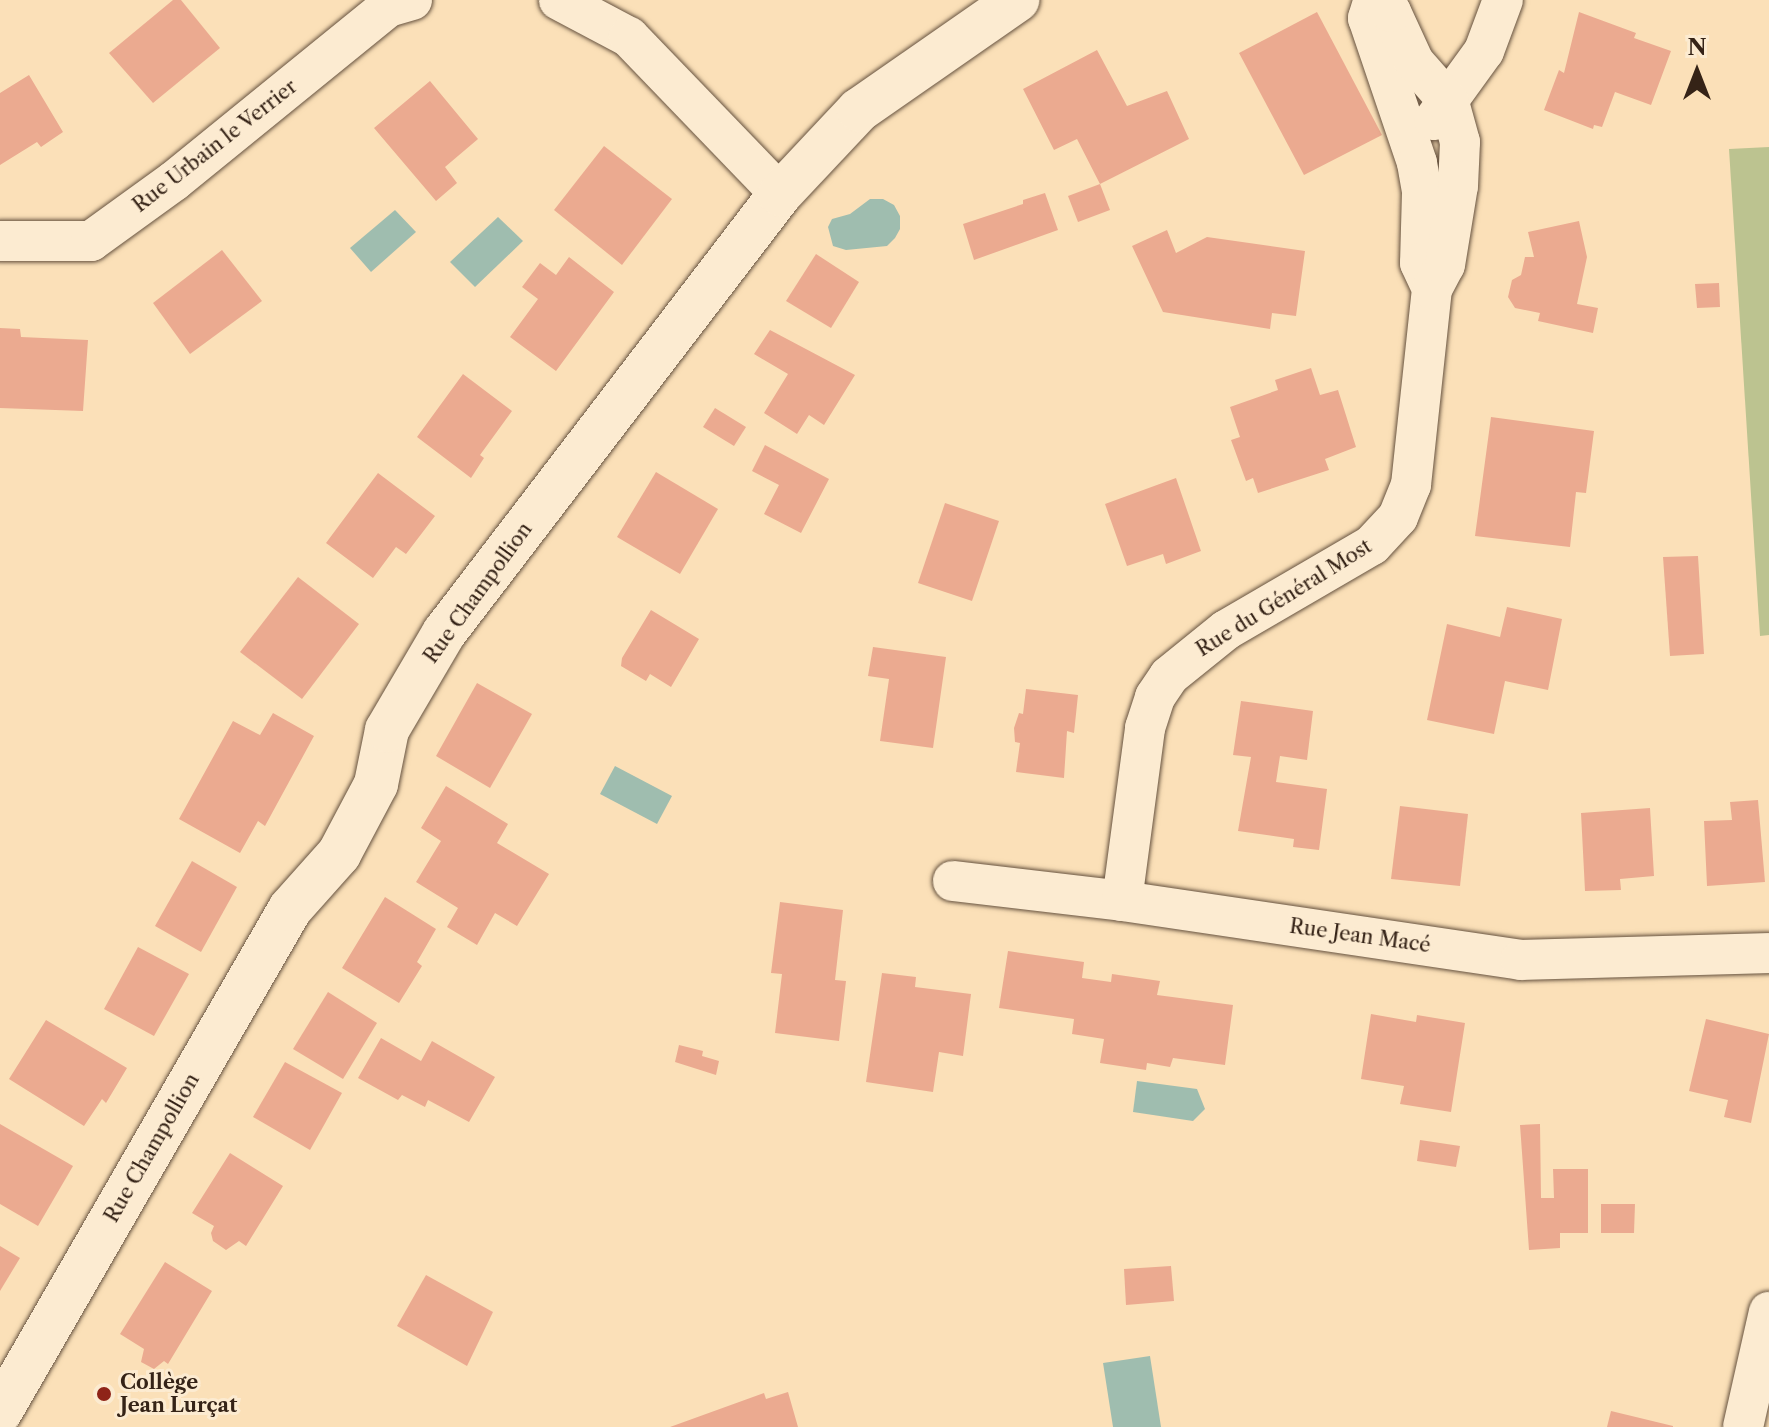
<!DOCTYPE html>
<meta charset="utf-8">
<style>
body{margin:0}
#map{position:relative;width:1769px;height:1427px;overflow:hidden;background:#fbe0b8;font-family:"Libre Caslon Text",serif}
div>[style]{position:absolute}
.green>*{inset:0;background:#bcc390}
.water>*{inset:0;background:#9fbdaf}
.building>*{inset:0;background:#ebaa90}
.roads{filter:drop-shadow(0 0 2px #66523f) drop-shadow(0 0 2px #66523f)}
.street>*{height:40px;margin:-20px;padding:0 20px;transform-origin:20px;border-radius:20px;background:#fcebd1}
.secondary>*{height:44px;margin:-22px;padding:0 22px;transform-origin:22px;border-radius:22px;background:#fcebd1}
.dots>*{width:22px;height:22px;translate:-50% -50%;box-sizing:border-box;border:4px solid #fcebd1;border-radius:50%}
span{translate:-50% -50%;white-space:nowrap;text-align:center;line-height:1.15;-webkit-text-stroke:6px #fcebd1;paint-order:stroke}
.street-label{font-size:20px;color:#352317}
.poi-label{font-size:20px;color:#352317;font-weight:700}
.left{translate:0 -50%;text-align:left}
.north{position:absolute;left:1657px;top:32px;width:80px;height:80px;-webkit-text-stroke:6px #fcebd1;paint-order:stroke;rotate:0deg;font-size:22px;font-weight:700;line-height:32px;text-align:center;color:#352317}
.north::after{content:'';display:block;margin:auto;width:28px;height:36px;background:#352317;clip-path:polygon(50% 0,100% 100%,50% 72%,0 100%)}
</style>
<div id="map">
<div class="green">
<div style="clip-path:polygon(1769px 147px,1769px 635px,1760px 636px,1729px 149px)"></div>
</div>
<div class="water">
<div style="clip-path:polygon(870px 199px,883px 199px,894px 205px,900px 216px,900px 229px,895px 238px,887px 246px,846px 250px,833px 246px,828px 227px,832px 219px,850px 214px)"></div>
<div style="clip-path:polygon(395px 210px,416px 232px,371px 272px,350px 248px)"></div>
<div style="clip-path:polygon(498px 217px,523px 241px,475px 287px,450px 262px)"></div>
<div style="clip-path:polygon(615px 766px,672px 796px,657px 824px,600px 794px)"></div>
<div style="clip-path:polygon(1137px 1081px,1197px 1089px,1205px 1109px,1193px 1121px,1133px 1112px)"></div>
<div style="clip-path:polygon(1150px 1356px,1161px 1427px,1113px 1427px,1103px 1363px)"></div>
</div>
<div class="building">
<div style="clip-path:polygon(173px 0,181px 0,220px 48px,153px 103px,109px 53px)"></div>
<div style="clip-path:polygon(1317px 12px,1382px 135px,1304px 175px,1239px 53px)"></div>
<div style="clip-path:polygon(1579px 12px,1636px 33px,1634px 38px,1671px 51px,1651px 105px,1615px 92px,1602px 127px,1594px 125px,1593px 129px,1544px 110px,1559px 70px,1564px 73px)"></div>
<div style="clip-path:polygon(1097px 50px,1127px 106px,1167px 91px,1189px 139px,1100px 184px,1077px 139px,1054px 150px,1023px 89px)"></div>
<div style="clip-path:polygon(29px 75px,63px 132px,41px 147px,37px 142px,0 165px,0 93px)"></div>
<div style="clip-path:polygon(430px 81px,478px 139px,445px 167px,457px 183px,436px 201px,374px 128px)"></div>
<div style="clip-path:polygon(604px 146px,672px 199px,622px 265px,554px 210px)"></div>
<div style="clip-path:polygon(1100px 184px,1110px 210px,1078px 222px,1068px 196px)"></div>
<div style="clip-path:polygon(1045px 193px,1058px 230px,974px 260px,963px 224px,1023px 204px,1023px 200px)"></div>
<div style="clip-path:polygon(1579px 221px,1587px 257px,1577px 304px,1598px 308px,1593px 333px,1538px 321px,1540px 313px,1515px 308px,1508px 297px,1512px 280px,1521px 275px,1525px 257px,1534px 257px,1528px 232px)"></div>
<div style="clip-path:polygon(1167px 230px,1176px 253px,1207px 237px,1305px 251px,1296px 316px,1272px 313px,1270px 329px,1163px 312px,1132px 246px)"></div>
<div style="clip-path:polygon(222px 250px,262px 301px,190px 354px,153px 303px)"></div>
<div style="clip-path:polygon(816px 254px,859px 282px,831px 328px,786px 301px)"></div>
<div style="clip-path:polygon(569px 257px,614px 292px,556px 371px,510px 337px,538px 299px,522px 287px,540px 263px,556px 275px)"></div>
<div style="clip-path:polygon(1719px 283px,1720px 307px,1697px 308px,1695px 284px)"></div>
<div style="clip-path:polygon(0 328px,20px 329px,21px 337px,88px 340px,83px 411px,0 408px)"></div>
<div style="clip-path:polygon(770px 330px,855px 375px,824px 425px,809px 415px,797px 434px,764px 413px,788px 374px,754px 354px)"></div>
<div style="clip-path:polygon(1311px 368px,1320px 395px,1338px 390px,1356px 447px,1325px 459px,1329px 470px,1258px 493px,1253px 478px,1246px 481px,1231px 440px,1240px 437px,1230px 407px,1278px 390px,1275px 380px)"></div>
<div style="clip-path:polygon(463px 374px,512px 411px,480px 455px,484px 458px,471px 478px,417px 437px)"></div>
<div style="clip-path:polygon(715px 408px,746px 427px,734px 446px,703px 427px)"></div>
<div style="clip-path:polygon(1491px 417px,1594px 431px,1586px 493px,1576px 492px,1570px 547px,1475px 536px)"></div>
<div style="clip-path:polygon(765px 445px,829px 479px,801px 533px,764px 514px,779px 485px,752px 471px)"></div>
<div style="clip-path:polygon(656px 472px,718px 509px,680px 574px,617px 537px)"></div>
<div style="clip-path:polygon(378px 473px,435px 516px,406px 554px,396px 547px,373px 578px,326px 543px)"></div>
<div style="clip-path:polygon(1176px 478px,1201px 551px,1166px 564px,1163px 554px,1127px 566px,1105px 504px)"></div>
<div style="clip-path:polygon(945px 503px,999px 521px,972px 601px,918px 583px)"></div>
<div style="clip-path:polygon(1698px 556px,1704px 654px,1670px 656px,1663px 557px)"></div>
<div style="clip-path:polygon(298px 577px,359px 624px,302px 699px,240px 652px)"></div>
<div style="clip-path:polygon(1507px 607px,1562px 619px,1548px 690px,1505px 681px,1494px 734px,1427px 720px,1447px 624px,1500px 637px)"></div>
<div style="clip-path:polygon(651px 610px,699px 639px,671px 687px,650px 674px,646px 681px,621px 666px,622px 658px)"></div>
<div style="clip-path:polygon(873px 647px,946px 657px,933px 748px,880px 741px,889px 679px,868px 676px)"></div>
<div style="clip-path:polygon(477px 683px,532px 714px,490px 788px,436px 756px)"></div>
<div style="clip-path:polygon(1026px 689px,1078px 695px,1074px 733px,1067px 731px,1064px 778px,1016px 772px,1020px 743px,1015px 742px,1014px 728px,1019px 713px,1023px 714px)"></div>
<div style="clip-path:polygon(1241px 701px,1313px 711px,1307px 760px,1280px 756px,1276px 782px,1327px 789px,1319px 850px,1293px 847px,1294px 839px,1238px 831px,1251px 757px,1233px 755px)"></div>
<div style="clip-path:polygon(273px 713px,314px 736px,265px 826px,258px 821px,240px 853px,179px 819px,233px 721px,260px 735px)"></div>
<div style="clip-path:polygon(446px 786px,508px 824px,497px 843px,549px 874px,517px 926px,495px 913px,477px 945px,447px 927px,458px 908px,416px 882px,441px 841px,421px 828px)"></div>
<div style="clip-path:polygon(1758px 800px,1765px 882px,1707px 886px,1704px 821px,1732px 820px,1730px 802px)"></div>
<div style="clip-path:polygon(1400px 806px,1468px 814px,1460px 886px,1391px 879px)"></div>
<div style="clip-path:polygon(1650px 808px,1654px 876px,1620px 879px,1621px 890px,1585px 891px,1581px 813px)"></div>
<div style="clip-path:polygon(192px 861px,237px 887px,201px 952px,155px 926px)"></div>
<div style="clip-path:polygon(385px 897px,436px 929px,417px 962px,422px 966px,399px 1003px,342px 968px)"></div>
<div style="clip-path:polygon(780px 902px,843px 910px,835px 980px,846px 981px,839px 1041px,775px 1033px,782px 974px,771px 973px)"></div>
<div style="clip-path:polygon(138px 947px,189px 974px,154px 1036px,104px 1009px)"></div>
<div style="clip-path:polygon(1008px 951px,1084px 962px,1082px 978px,1111px 982px,1112px 974px,1160px 981px,1157px 995px,1233px 1005px,1225px 1065px,1173px 1058px,1170px 1067px,1147px 1063px,1146px 1070px,1100px 1063px,1104px 1039px,1072px 1034px,1074px 1019px,999px 1008px)"></div>
<div style="clip-path:polygon(882px 973px,916px 977px,915px 987px,971px 994px,963px 1056px,939px 1052px,933px 1092px,866px 1082px)"></div>
<div style="clip-path:polygon(328px 992px,377px 1023px,343px 1079px,293px 1049px)"></div>
<div style="clip-path:polygon(1371px 1014px,1416px 1022px,1417px 1015px,1465px 1023px,1451px 1112px,1400px 1104px,1404px 1086px,1361px 1079px)"></div>
<div style="clip-path:polygon(1706px 1019px,1769px 1034px,1751px 1123px,1724px 1117px,1728px 1100px,1689px 1091px)"></div>
<div style="clip-path:polygon(46px 1020px,127px 1068px,106px 1103px,102px 1099px,84px 1126px,9px 1079px)"></div>
<div style="clip-path:polygon(381px 1038px,421px 1061px,432px 1041px,495px 1077px,469px 1122px,428px 1100px,425px 1107px,402px 1095px,398px 1100px,358px 1078px)"></div>
<div style="clip-path:polygon(679px 1045px,703px 1051px,702px 1056px,719px 1061px,716px 1075px,675px 1062px)"></div>
<div style="clip-path:polygon(285px 1062px,342px 1093px,310px 1150px,253px 1117px)"></div>
<div style="clip-path:polygon(0 1124px,73px 1166px,38px 1226px,0 1204px)"></div>
<div style="clip-path:polygon(1540px 1124px,1541px 1198px,1554px 1198px,1553px 1169px,1588px 1169px,1588px 1233px,1560px 1233px,1560px 1248px,1529px 1250px,1520px 1125px)"></div>
<div style="clip-path:polygon(1420px 1140px,1460px 1146px,1456px 1167px,1417px 1161px)"></div>
<div style="clip-path:polygon(230px 1153px,283px 1186px,246px 1246px,239px 1241px,226px 1250px,213px 1241px,211px 1233px,214px 1226px,192px 1213px)"></div>
<div style="clip-path:polygon(1601px 1204px,1635px 1204px,1634px 1233px,1601px 1233px)"></div>
<div style="clip-path:polygon(0 1246px,20px 1258px,0 1291px)"></div>
<div style="clip-path:polygon(165px 1262px,212px 1291px,168px 1364px,164px 1361px,154px 1369px,141px 1362px,144px 1349px,120px 1334px)"></div>
<div style="clip-path:polygon(1171px 1266px,1174px 1301px,1126px 1305px,1124px 1269px)"></div>
<div style="clip-path:polygon(426px 1275px,493px 1312px,467px 1366px,397px 1326px)"></div>
<div style="clip-path:polygon(788px 1392px,798px 1427px,670px 1427px,764px 1393px,766px 1399px)"></div>
<div style="clip-path:polygon(1611px 1411px,1673px 1426px,1673px 1427px,1607px 1427px)"></div>
</div>
<div class="roads">
<div class="street">
<div style="left:559px;top:0;width:79px;rotate:27.9deg"></div>
<div style="left:629px;top:37px;width:218px;rotate:46.1deg"></div>
<div style="left:1372px;top:5px;width:14px;rotate:107deg"></div>
<div style="left:1368px;top:18px;width:153px;rotate:71.3deg"></div>
<div style="left:1417px;top:163px;width:29px;rotate:80deg"></div>
<div style="left:1422px;top:192px;width:71px;rotate:91.6deg"></div>
<div style="left:1420px;top:263px;width:21px;rotate:65deg"></div>
<div style="left:1434px;top:120px;width:85px;rotate:-54.1deg"></div>
<div style="left:1484px;top:51px;width:54px;rotate:-69.6deg"></div>
<div style="left:0;top:241px;width:91px"></div>
<div style="left:91px;top:241px;width:102px;rotate:-35.9deg"></div>
<div style="left:174px;top:181px;width:276px;rotate:-39.1deg"></div>
<div style="left:388px;top:7px;width:25px;rotate:-16deg"></div>
<div style="left:953px;top:881px;width:170px;rotate:6.7deg"></div>
<div style="left:1122px;top:901px;width:403px;rotate:8.4deg"></div>
<div style="left:1521px;top:960px;width:248px;rotate:-1.6deg"></div>
<div style="left:1122px;top:901px;width:175px;rotate:-82.4deg"></div>
<div style="left:1145px;top:728px;width:33px;rotate:-72deg"></div>
<div style="left:1155px;top:697px;width:25px;rotate:-56deg"></div>
<div style="left:1169px;top:676px;width:73px;rotate:-38.9deg"></div>
<div style="left:1226px;top:630px;width:169px;rotate:-30.2deg"></div>
<div style="left:1372px;top:545px;width:38px;rotate:-47deg"></div>
<div style="left:1398px;top:517px;width:35px;rotate:-68deg"></div>
<div style="left:1411px;top:485px;width:197px;rotate:-83.9deg"></div>
<div style="left:1432px;top:289px;width:27px;rotate:-62deg"></div>
<div style="left:1445px;top:265px;width:80px;rotate:-80.7deg"></div>
<div style="left:1458px;top:186px;width:44px;rotate:-87.4deg"></div>
<div style="left:1460px;top:142px;width:41px;rotate:-105.4deg"></div>
<div style="left:1449px;top:102px;width:53px;rotate:-131.2deg"></div>
<div style="left:1414px;top:62px;width:55px;rotate:-114.7deg"></div>
<div style="left:1391px;top:12px;width:18px;rotate:-137deg"></div>
<div style="left:1743px;top:1427px;width:118px;rotate:-77.3deg"></div>
</div>
<div class="secondary">
<div style="left:0;top:1412px;width:581px;rotate:-60.03deg"></div>
<div style="left:290px;top:909px;width:74px;rotate:-48.3deg"></div>
<div style="left:339px;top:854px;width:79px;rotate:-62.1deg"></div>
<div style="left:376px;top:784px;width:55px;rotate:-78.5deg"></div>
<div style="left:387px;top:730px;width:113px;rotate:-59.6deg"></div>
<div style="left:444px;top:633px;width:553px;rotate:-52.57deg"></div>
<div style="left:780px;top:194px;width:115px;rotate:-46.8deg"></div>
<div style="left:859px;top:110px;width:193px;rotate:-34.8deg"></div>
</div>
</div>
<div class="dots">
<div style="left:104px;top:1394px;background:#8f2418"></div>
</div>
<div class="street-label">
<span style="left:215px;top:146px;rotate:-38deg">Rue Urbain le Verrier</span>
<span style="left:478px;top:593px;rotate:-54deg">Rue Champollion</span>
<span style="left:1284px;top:598px;rotate:-32deg">Rue du Général Most</span>
<span style="left:1360px;top:936px;rotate:8deg">Rue Jean Macé</span>
<span style="left:152px;top:1148px;rotate:-60deg">Rue Champollion</span>
</div>
<div class="poi-label">
<span class="left" style="left:120px;top:1394px">Collège<br>Jean Lurçat</span>
</div>
<div class="north">N</div>
</div>
